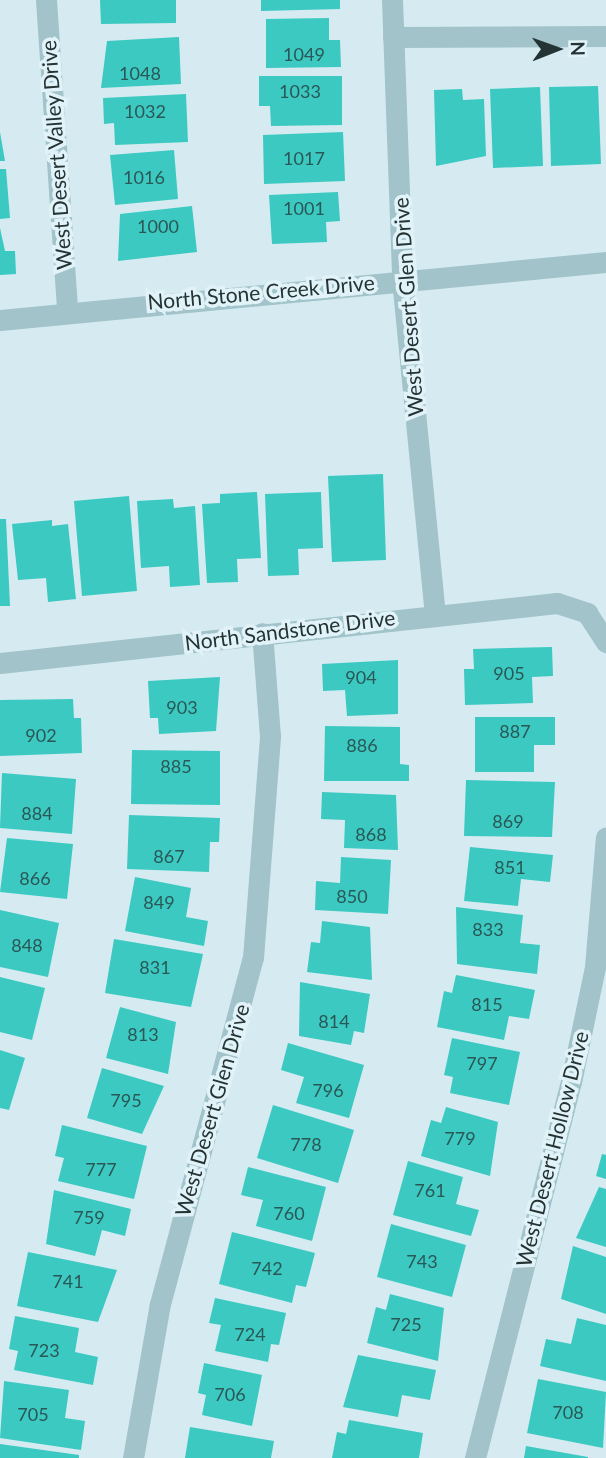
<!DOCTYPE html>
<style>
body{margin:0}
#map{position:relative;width:606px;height:1458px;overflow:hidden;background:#d5ebf1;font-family:Lato,sans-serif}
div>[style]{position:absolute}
.building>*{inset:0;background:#3bc9c1}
.minor>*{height:21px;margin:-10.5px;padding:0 10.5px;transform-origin:10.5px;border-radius:10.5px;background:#a1c3c9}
span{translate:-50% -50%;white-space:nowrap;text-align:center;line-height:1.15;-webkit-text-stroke:7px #e1f3f9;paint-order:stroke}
.number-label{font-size:18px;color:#2a5856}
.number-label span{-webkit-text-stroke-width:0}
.street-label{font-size:21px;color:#243333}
.north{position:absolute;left:522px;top:14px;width:70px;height:70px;-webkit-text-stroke:5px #e1f3f9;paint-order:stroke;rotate:89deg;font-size:19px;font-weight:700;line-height:28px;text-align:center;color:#243333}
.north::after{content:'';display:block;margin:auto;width:24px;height:32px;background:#243333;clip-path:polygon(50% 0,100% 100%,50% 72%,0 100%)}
</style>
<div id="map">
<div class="building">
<div style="clip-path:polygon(100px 0,176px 0,176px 23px,101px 24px)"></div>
<div style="clip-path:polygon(261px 0,340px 0,340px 9px,261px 11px)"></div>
<div style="clip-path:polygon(329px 18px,329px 40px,340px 40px,341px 67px,266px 68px,266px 19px)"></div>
<div style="clip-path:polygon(179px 37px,181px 84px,101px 88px,107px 41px)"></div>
<div style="clip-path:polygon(259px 76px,342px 76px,342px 125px,271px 126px,270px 106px,259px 106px)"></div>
<div style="clip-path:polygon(598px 86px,601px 164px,551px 166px,549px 87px)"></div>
<div style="clip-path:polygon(540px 87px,543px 166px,493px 168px,490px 89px)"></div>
<div style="clip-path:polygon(462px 89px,463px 100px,484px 99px,486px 156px,436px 166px,434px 90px)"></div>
<div style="clip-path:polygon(186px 94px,188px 142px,115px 145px,114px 123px,104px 124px,103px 98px)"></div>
<div style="clip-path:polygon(0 132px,5px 161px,0 161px)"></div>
<div style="clip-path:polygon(343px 132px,345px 181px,264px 184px,263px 135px)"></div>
<div style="clip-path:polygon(174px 150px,178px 199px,115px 205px,110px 155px)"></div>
<div style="clip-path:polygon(0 169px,6px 169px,10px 218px,0 219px)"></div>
<div style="clip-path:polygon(338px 192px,340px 221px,326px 222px,327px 242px,272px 244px,269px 195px)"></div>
<div style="clip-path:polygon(192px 206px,197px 252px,118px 261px,120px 214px)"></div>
<div style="clip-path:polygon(0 228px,5px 251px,15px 251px,16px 274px,0 275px)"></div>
<div style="clip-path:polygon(383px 474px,386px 560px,332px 562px,328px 476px)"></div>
<div style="clip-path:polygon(257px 492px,261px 558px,237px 559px,238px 582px,207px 583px,202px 504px,220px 503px,220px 494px)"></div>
<div style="clip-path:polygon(321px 492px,323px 548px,298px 549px,299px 575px,268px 576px,265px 494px)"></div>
<div style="clip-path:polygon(129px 496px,137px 591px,82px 596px,74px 501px)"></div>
<div style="clip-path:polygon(173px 499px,174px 508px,195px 506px,200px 585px,170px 587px,169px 566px,141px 568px,137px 501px)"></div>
<div style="clip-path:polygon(0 519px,6px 519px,10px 606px,0 606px)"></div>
<div style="clip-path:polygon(52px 520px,52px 526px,68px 524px,76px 599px,48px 602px,46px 578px,18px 580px,12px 524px)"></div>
<div style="clip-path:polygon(552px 647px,553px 676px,532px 677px,533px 703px,465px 705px,464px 669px,474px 669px,473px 649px)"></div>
<div style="clip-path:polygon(398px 660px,398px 714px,347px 716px,345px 690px,323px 691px,322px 664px)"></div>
<div style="clip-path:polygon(220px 677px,216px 731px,159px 734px,158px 718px,150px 718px,148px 681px)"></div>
<div style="clip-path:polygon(73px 699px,74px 718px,81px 718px,82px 753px,0 756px,0 700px)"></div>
<div style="clip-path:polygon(475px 717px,555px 717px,555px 745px,534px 745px,534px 772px,475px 772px)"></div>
<div style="clip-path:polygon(325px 726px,400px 727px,400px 764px,409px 765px,409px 781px,324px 781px)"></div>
<div style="clip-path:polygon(132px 750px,220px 751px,220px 805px,131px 804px)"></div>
<div style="clip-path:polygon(2px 773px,76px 779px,72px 834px,0 828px)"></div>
<div style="clip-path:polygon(466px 780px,555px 782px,552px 837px,464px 836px)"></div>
<div style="clip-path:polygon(322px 792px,396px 795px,398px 850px,344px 848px,345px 820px,321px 819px)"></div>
<div style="clip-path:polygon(129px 815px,220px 818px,219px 842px,210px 842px,209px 872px,127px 869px)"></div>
<div style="clip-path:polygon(7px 838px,73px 844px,67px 899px,0 892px)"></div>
<div style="clip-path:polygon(470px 847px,553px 855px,550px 882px,521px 879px,518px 906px,464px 901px)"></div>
<div style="clip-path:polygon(341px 857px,391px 860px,388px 914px,315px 910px,316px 881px,340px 883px)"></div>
<div style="clip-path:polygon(135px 877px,191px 888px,186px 917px,208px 921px,204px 946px,125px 931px)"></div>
<div style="clip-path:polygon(456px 907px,523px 915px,520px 943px,540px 945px,537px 974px,457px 964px)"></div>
<div style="clip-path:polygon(0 910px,59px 923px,48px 977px,0 967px)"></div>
<div style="clip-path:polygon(322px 921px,370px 927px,372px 980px,307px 972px,311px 942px,320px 943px)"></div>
<div style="clip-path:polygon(114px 939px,203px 954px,191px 1007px,105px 993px)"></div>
<div style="clip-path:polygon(456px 975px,535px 990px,529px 1019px,509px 1016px,504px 1040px,437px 1027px,444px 991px,452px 993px)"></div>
<div style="clip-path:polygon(0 977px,45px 988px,32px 1040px,0 1032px)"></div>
<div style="clip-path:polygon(300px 982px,370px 994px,364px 1033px,354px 1031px,351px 1045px,299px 1036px)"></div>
<div style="clip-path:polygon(120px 1007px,176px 1022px,168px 1074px,106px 1058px)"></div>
<div style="clip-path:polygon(452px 1038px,520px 1052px,509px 1105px,450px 1093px,453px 1077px,444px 1075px)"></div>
<div style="clip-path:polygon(288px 1043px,364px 1065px,349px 1118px,296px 1103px,304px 1077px,281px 1070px)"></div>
<div style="clip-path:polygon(0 1050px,25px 1058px,9px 1110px,0 1108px)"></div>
<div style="clip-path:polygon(102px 1068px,164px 1086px,142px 1134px,87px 1118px)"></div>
<div style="clip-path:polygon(273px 1105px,354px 1130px,338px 1183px,257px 1158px)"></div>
<div style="clip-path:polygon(446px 1107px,498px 1122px,490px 1176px,421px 1156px,431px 1120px,441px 1123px)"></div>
<div style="clip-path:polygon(62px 1125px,147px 1146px,134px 1199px,58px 1181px,64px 1158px,55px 1156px)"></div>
<div style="clip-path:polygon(602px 1154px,606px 1155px,606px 1179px,596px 1176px)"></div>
<div style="clip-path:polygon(408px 1161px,463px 1177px,456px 1204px,479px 1210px,471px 1236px,393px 1215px)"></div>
<div style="clip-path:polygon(248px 1167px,326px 1187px,312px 1241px,256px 1226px,263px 1200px,241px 1195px)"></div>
<div style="clip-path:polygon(599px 1187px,606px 1189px,606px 1247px,576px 1238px)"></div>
<div style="clip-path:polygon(54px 1190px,131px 1209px,125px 1236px,102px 1230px,95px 1256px,46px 1244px)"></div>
<div style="clip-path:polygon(391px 1224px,466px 1245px,452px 1297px,377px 1277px)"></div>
<div style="clip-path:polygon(232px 1232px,315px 1253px,306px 1287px,296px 1285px,292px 1303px,219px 1284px)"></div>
<div style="clip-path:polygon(573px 1246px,606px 1257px,606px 1314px,561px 1299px)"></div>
<div style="clip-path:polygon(28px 1252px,117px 1270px,98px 1322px,17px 1306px)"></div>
<div style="clip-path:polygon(390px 1294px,444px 1308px,438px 1361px,367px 1343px,376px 1307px,386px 1310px)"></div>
<div style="clip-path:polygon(215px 1298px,286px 1313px,279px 1345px,271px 1344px,268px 1362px,215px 1351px,221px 1325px,209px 1323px)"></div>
<div style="clip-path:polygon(15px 1316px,79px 1328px,75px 1352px,98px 1357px,93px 1385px,14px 1370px,18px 1351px,9px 1349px)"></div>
<div style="clip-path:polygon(577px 1318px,606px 1325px,606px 1381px,540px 1366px,546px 1339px,571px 1344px)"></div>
<div style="clip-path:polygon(358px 1355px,436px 1370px,430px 1400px,402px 1395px,398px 1417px,343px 1407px)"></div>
<div style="clip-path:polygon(204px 1363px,262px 1375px,252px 1426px,202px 1415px,206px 1395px,198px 1393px)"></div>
<div style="clip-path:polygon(538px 1379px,606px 1392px,603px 1448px,527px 1433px)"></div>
<div style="clip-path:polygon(4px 1381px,69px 1390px,65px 1418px,85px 1421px,81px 1450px,0 1438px)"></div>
<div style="clip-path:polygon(349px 1420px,423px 1433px,419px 1458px,332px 1458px,337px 1432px,346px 1434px)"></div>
<div style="clip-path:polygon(190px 1427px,274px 1441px,271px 1458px,185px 1458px)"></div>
<div style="clip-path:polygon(0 1444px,79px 1455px,79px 1458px,0 1458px)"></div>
<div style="clip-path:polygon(526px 1446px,588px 1457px,588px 1458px,524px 1458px)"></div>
</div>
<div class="minor">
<div style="left:46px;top:0;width:311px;rotate:86.1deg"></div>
<div style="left:392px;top:0;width:279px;rotate:87.9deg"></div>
<div style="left:402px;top:279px;width:336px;rotate:84.4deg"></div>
<div style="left:393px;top:37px;width:213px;rotate:-0.3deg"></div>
<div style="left:0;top:320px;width:609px;rotate:-5.47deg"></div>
<div style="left:0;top:663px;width:560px;rotate:-6.15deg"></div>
<div style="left:557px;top:603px;width:32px;rotate:18deg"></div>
<div style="left:587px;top:613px;width:35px;rotate:57deg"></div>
<div style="left:133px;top:1458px;width:156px;rotate:-80.1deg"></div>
<div style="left:160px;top:1304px;width:358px;rotate:-75deg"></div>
<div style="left:253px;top:958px;width:223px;rotate:-85.6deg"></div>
<div style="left:270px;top:736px;width:103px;rotate:-94.4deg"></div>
<div style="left:475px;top:1458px;width:388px;rotate:-75.7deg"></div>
<div style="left:571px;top:1082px;width:117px;rotate:-78.2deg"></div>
<div style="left:595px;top:967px;width:130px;rotate:-85.2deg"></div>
</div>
<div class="number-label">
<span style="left:304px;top:54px">1049</span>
<span style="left:140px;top:73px">1048</span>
<span style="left:300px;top:91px">1033</span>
<span style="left:145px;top:111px">1032</span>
<span style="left:304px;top:158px">1017</span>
<span style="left:144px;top:177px">1016</span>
<span style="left:304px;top:208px">1001</span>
<span style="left:158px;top:226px">1000</span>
<span style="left:509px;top:673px">905</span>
<span style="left:361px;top:677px">904</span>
<span style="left:182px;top:707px">903</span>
<span style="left:515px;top:731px">887</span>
<span style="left:41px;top:735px">902</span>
<span style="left:362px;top:745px">886</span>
<span style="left:176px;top:766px">885</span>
<span style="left:37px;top:813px">884</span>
<span style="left:508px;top:821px">869</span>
<span style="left:371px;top:834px">868</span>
<span style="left:169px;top:856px">867</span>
<span style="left:510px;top:867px">851</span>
<span style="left:35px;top:878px">866</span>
<span style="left:352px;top:896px">850</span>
<span style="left:159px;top:902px">849</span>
<span style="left:488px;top:929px">833</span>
<span style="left:27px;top:945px">848</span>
<span style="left:155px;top:967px">831</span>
<span style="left:487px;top:1004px">815</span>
<span style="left:334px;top:1021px">814</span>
<span style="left:143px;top:1034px">813</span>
<span style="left:482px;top:1063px">797</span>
<span style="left:328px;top:1090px">796</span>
<span style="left:126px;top:1100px">795</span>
<span style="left:460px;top:1138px">779</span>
<span style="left:306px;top:1144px">778</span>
<span style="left:101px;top:1169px">777</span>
<span style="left:430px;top:1190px">761</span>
<span style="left:289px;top:1213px">760</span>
<span style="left:89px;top:1217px">759</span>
<span style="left:422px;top:1261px">743</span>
<span style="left:267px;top:1268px">742</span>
<span style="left:68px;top:1281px">741</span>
<span style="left:406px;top:1324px">725</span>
<span style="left:250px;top:1334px">724</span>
<span style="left:44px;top:1350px">723</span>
<span style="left:230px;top:1394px">706</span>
<span style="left:568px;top:1412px">708</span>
<span style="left:33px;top:1414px">705</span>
</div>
<div class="street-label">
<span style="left:56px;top:155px;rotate:-94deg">West Desert Valley Drive</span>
<span style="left:261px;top:292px;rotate:-5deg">North Stone Creek Drive</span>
<span style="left:408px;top:307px;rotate:-94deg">West Desert Glen Drive</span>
<span style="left:290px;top:630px;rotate:-7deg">North Sandstone Drive</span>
<span style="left:212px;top:1110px;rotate:-74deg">West Desert Glen Drive</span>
<span style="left:552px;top:1149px;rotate:-76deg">West Desert Hollow Drive</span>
</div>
<div class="north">N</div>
</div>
